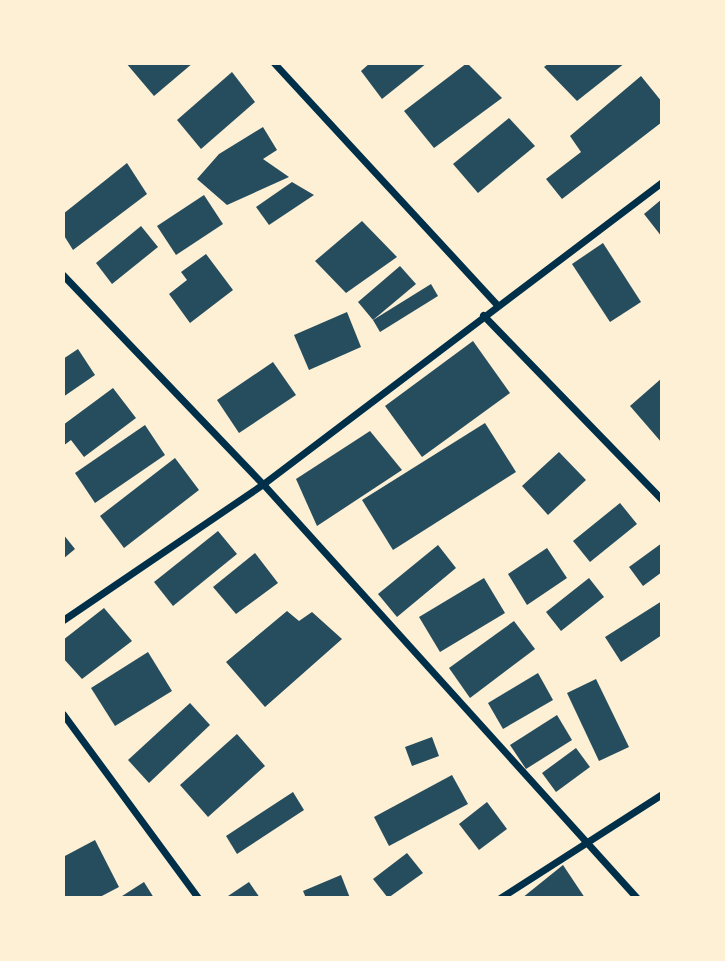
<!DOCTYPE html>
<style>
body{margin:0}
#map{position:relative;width:725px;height:961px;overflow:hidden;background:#fdf0d5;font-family:Quicksand,sans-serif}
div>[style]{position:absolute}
.building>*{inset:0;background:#264d5e}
.minor>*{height:7px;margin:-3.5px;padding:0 3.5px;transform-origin:3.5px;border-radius:3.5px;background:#003049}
span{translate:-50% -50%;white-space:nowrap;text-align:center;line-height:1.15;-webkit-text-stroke:5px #fdf0d5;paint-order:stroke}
.frame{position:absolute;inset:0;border:65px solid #fdf0d5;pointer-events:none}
</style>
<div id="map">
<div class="building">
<div style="clip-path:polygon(126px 63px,193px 63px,154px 96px)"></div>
<div style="clip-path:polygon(370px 63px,427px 63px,382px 99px,361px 71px)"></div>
<div style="clip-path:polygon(467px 63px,502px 98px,434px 148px,404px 111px)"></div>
<div style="clip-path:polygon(549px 63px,625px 63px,577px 101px,544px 67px)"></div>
<div style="clip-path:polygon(232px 72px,255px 102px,201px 149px,177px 120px)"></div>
<div style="clip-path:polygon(641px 76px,662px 102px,662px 122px,562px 199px,546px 179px,581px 152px,570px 136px)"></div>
<div style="clip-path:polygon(509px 118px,535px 146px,478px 193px,453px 164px)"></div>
<div style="clip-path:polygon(263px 127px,277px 150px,263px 159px,289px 177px,227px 205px,197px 179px,219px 154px)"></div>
<div style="clip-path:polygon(127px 163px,147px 194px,73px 250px,63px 234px,63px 214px)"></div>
<div style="clip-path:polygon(292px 182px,314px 195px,269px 225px,256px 207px)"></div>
<div style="clip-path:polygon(204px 195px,223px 224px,176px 255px,157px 226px)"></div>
<div style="clip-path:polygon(662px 199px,662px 237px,644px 214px)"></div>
<div style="clip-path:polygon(362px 221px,397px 257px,346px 293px,315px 261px)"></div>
<div style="clip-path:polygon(141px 226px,158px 247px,112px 284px,96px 263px)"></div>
<div style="clip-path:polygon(603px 243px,641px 302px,610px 322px,572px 264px)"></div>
<div style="clip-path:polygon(206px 254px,233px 290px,190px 323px,169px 294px,187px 280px,181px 272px)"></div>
<div style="clip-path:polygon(400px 266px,416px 284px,373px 320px,358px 302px)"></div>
<div style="clip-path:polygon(431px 284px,438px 296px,380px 332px,373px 320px)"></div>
<div style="clip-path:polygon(347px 312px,361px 347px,309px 370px,294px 335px)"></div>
<div style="clip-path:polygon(473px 341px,510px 393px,422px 457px,385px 406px)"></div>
<div style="clip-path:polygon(78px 349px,95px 375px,63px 397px,63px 359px)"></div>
<div style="clip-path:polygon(273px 362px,296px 395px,239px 433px,217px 400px)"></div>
<div style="clip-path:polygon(662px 378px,662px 443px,630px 406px)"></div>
<div style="clip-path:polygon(113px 388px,136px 418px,84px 457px,71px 440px,63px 446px,63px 425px)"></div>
<div style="clip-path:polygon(485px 423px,516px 472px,393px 550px,362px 500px)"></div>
<div style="clip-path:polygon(145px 425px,165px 455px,95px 503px,75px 473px)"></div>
<div style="clip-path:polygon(370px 431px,402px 470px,317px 526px,296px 479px)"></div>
<div style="clip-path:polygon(559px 452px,586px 480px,548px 515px,522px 486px)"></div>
<div style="clip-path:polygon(175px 458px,199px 490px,124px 548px,100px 516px)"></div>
<div style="clip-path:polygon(620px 503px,637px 524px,590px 562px,573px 541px)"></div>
<div style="clip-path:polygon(218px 531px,237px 554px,173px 606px,154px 582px)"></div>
<div style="clip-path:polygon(63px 534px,75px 549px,63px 559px)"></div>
<div style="clip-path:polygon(662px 543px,662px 572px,643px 586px,629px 567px)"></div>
<div style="clip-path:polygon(438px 545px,456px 568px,397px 617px,378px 594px)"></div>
<div style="clip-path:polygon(547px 548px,567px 578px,527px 605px,508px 574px)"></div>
<div style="clip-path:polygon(255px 553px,278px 583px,236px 614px,213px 587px)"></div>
<div style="clip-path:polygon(484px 578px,505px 613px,440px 652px,419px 617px)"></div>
<div style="clip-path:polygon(589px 578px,604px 597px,561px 631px,546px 612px)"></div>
<div style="clip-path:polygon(662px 601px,662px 635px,621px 662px,605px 637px)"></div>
<div style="clip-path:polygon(104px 608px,132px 641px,82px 679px,63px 658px,63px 640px)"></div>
<div style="clip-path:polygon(287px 611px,299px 621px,312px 612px,342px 639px,265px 707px,226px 662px)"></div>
<div style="clip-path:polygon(514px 621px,535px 649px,470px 698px,449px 668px)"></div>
<div style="clip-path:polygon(148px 652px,172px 691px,115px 726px,91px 688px)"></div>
<div style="clip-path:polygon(538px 673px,553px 700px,503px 729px,488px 703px)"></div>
<div style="clip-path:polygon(596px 679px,629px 747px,599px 761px,567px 693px)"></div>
<div style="clip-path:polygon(190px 703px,210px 725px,149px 783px,128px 760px)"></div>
<div style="clip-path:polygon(557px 715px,572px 740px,526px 769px,510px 745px)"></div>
<div style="clip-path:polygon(237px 734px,265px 766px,208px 817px,180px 785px)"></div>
<div style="clip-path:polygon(432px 737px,439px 756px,412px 766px,405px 747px)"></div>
<div style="clip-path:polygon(576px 748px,590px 767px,556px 792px,542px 773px)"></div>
<div style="clip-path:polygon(452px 775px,468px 804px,389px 846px,374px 817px)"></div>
<div style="clip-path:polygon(293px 792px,304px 810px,237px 854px,226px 836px)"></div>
<div style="clip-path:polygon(487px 802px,507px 829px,479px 850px,459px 824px)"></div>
<div style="clip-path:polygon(95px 840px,119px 887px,98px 898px,63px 898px,63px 857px)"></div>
<div style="clip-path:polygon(407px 853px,423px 873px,388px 898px,373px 879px)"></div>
<div style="clip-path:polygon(563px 865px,585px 898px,522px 898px)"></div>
<div style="clip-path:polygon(341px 875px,350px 898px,306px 898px,303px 891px)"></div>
<div style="clip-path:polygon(144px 882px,154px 898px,119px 898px)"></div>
<div style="clip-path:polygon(249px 882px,260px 898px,225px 898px)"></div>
</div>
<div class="minor">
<div style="left:274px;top:63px;width:329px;rotate:47.3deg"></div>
<div style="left:63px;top:275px;width:289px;rotate:46.3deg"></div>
<div style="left:263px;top:484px;width:558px;rotate:47.91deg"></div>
<div style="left:483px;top:315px;width:257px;rotate:45.9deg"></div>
<div style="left:63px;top:620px;width:242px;rotate:-34.2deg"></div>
<div style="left:263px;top:484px;width:500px;rotate:-37.12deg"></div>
<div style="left:63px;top:714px;width:228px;rotate:53.7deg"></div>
<div style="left:500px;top:898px;width:193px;rotate:-32.7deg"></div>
</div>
<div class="frame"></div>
</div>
